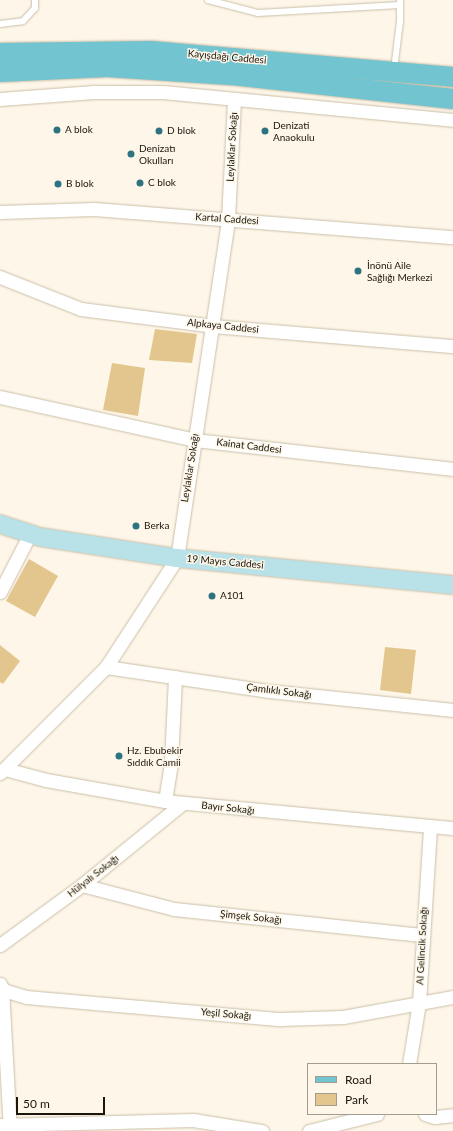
<!DOCTYPE html>
<meta charset="utf-8">
<style>
body{margin:0}
#map{position:relative;width:453px;height:1131px;overflow:hidden;background:#fef7e9;font-family:Lato,sans-serif}
div>[style]{position:absolute}
.green>*{inset:0;background:#e2c68e}
.roads{filter:drop-shadow(0 0 1px #cabfa8) drop-shadow(0 0 1px #cabfa8)}
.lane>*{height:6px;margin:-3px;padding:0 3px;transform-origin:3px;border-radius:3px;background:#fff}
.street>*{height:13px;margin:-6.5px;padding:0 6.5px;transform-origin:6.5px;border-radius:6.5px;background:#fff}
.secondary>*{height:18px;margin:-9px;padding:0 9px;transform-origin:9px;border-radius:9px;background:#b9e1e8}
.primary>*{height:20px;margin:-10px;padding:0 10px;transform-origin:10px;border-radius:10px;background:#73c4d1}
.dots>*{width:11px;height:11px;translate:-50% -50%;box-sizing:border-box;border:2px solid #fef7e9;border-radius:50%}
span{translate:-50% -50%;white-space:nowrap;text-align:center;line-height:1.15;-webkit-text-stroke:3px #fef7e9;paint-order:stroke}
.street-label{font-size:10px;color:#1a160e}
.poi-label{font-size:10px;color:#1a160e}
.left{translate:0 -50%;text-align:left}
.legend{position:absolute;left:307px;top:1063px;width:130px;height:52px;box-sizing:border-box;background:#fef7e9;border:1px solid #a39d91;margin:0;padding:5px 7px;list-style:none;font-size:12px;color:#1a160e}
.legend li{display:flex;align-items:center;gap:8px;height:20px}
.legend b{width:20px;border:1px solid #a39d91}
.scale{position:absolute;left:16px;top:1097px;width:89px;height:18px;box-sizing:border-box;border:2px solid #1a160e;border-top:0;padding-left:5px;font-size:12px;line-height:14px;white-space:nowrap;color:#1a160e;-webkit-text-stroke:3px #fef7e9;paint-order:stroke}
</style>
<div id="map">
<div class="green">
<div style="clip-path:polygon(155px 329px,197px 334px,192px 363px,149px 360px)"></div>
<div style="clip-path:polygon(112px 363px,145px 368px,138px 416px,103px 410px)"></div>
<div style="clip-path:polygon(29px 559px,58px 576px,35px 617px,6px 601px)"></div>
<div style="clip-path:polygon(0 645px,20px 661px,3px 684px,0 682px)"></div>
<div style="clip-path:polygon(385px 647px,416px 650px,411px 694px,380px 690px)"></div>
</div>
<div class="roads">
<div class="lane">
<div style="left:208px;top:0;width:52px;rotate:14.6deg"></div>
<div style="left:258px;top:13px;width:142px;rotate:-3.2deg"></div>
<div style="left:0;top:24px;width:23px;rotate:-7deg"></div>
<div style="left:23px;top:21px;width:18px;rotate:-47deg"></div>
<div style="left:35px;top:8px;width:8px;rotate:-90deg"></div>
<div style="left:394px;top:70px;width:49px;rotate:-83deg"></div>
<div style="left:400px;top:21px;width:21px;rotate:-90deg"></div>
</div>
<div class="street">
<div style="left:0;top:99px;width:94px;rotate:-4.3deg"></div>
<div style="left:94px;top:92px;width:69px"></div>
<div style="left:163px;top:92px;width:291px;rotate:5.5deg"></div>
<div style="left:0;top:212px;width:94px;rotate:-1.8deg"></div>
<div style="left:94px;top:209px;width:360px;rotate:4.5deg"></div>
<div style="left:0;top:277px;width:87px;rotate:21.6deg"></div>
<div style="left:81px;top:309px;width:133px;rotate:7.3deg"></div>
<div style="left:213px;top:326px;width:241px;rotate:4.8deg"></div>
<div style="left:0;top:397px;width:200px;rotate:12.4deg"></div>
<div style="left:195px;top:440px;width:260px;rotate:6.4deg"></div>
<div style="left:0;top:592px;width:65px;rotate:-62.7deg"></div>
<div style="left:106px;top:667px;width:165px;rotate:8.4deg"></div>
<div style="left:269px;top:691px;width:185px;rotate:5.9deg"></div>
<div style="left:5px;top:769px;width:42px;rotate:15deg"></div>
<div style="left:46px;top:780px;width:121px;rotate:10deg"></div>
<div style="left:165px;top:801px;width:289px;rotate:5.4deg"></div>
<div style="left:0;top:773px;width:150px;rotate:-45deg"></div>
<div style="left:106px;top:667px;width:130px;rotate:-56.9deg"></div>
<div style="left:177px;top:558px;width:343px;rotate:-81.4deg"></div>
<div style="left:228px;top:219px;width:119px;rotate:-87.1deg"></div>
<div style="left:165px;top:801px;width:39px;rotate:-81deg"></div>
<div style="left:171px;top:762px;width:85px;rotate:-87.3deg"></div>
<div style="left:82px;top:885px;width:95px;rotate:14.6deg"></div>
<div style="left:174px;top:909px;width:249px;rotate:6deg"></div>
<div style="left:0;top:945px;width:102px;rotate:-36.2deg"></div>
<div style="left:82px;top:885px;width:130px;rotate:-39.1deg"></div>
<div style="left:0;top:984px;width:4px;rotate:63deg"></div>
<div style="left:2px;top:988px;width:143px;rotate:86.8deg"></div>
<div style="left:0;top:989px;width:27px;rotate:17deg"></div>
<div style="left:26px;top:997px;width:255px;rotate:5deg"></div>
<div style="left:280px;top:1019px;width:63px;rotate:-1.8deg"></div>
<div style="left:343px;top:1017px;width:112px;rotate:-10.3deg"></div>
<div style="left:409px;top:1064px;width:62px;rotate:-80.7deg"></div>
<div style="left:419px;top:1003px;width:176px;rotate:-86.4deg"></div>
<div style="left:425px;top:1114px;width:10px;rotate:17deg"></div>
<div style="left:435px;top:1117px;width:18px;rotate:-6deg"></div>
<div style="left:0;top:1125px;width:193px;rotate:-1.5deg"></div>
<div style="left:193px;top:1120px;width:70px;rotate:9.1deg"></div>
<div style="left:309px;top:1131px;width:70px;rotate:-14deg"></div>
</div>
<div class="secondary">
<div style="left:0;top:524px;width:42px;rotate:18deg"></div>
<div style="left:40px;top:537px;width:139px;rotate:8.7deg"></div>
<div style="left:177px;top:558px;width:277px;rotate:5.6deg"></div>
</div>
<div class="primary">
<div style="left:0;top:53px;width:151px;rotate:-0.8deg"></div>
<div style="left:151px;top:51px;width:303px;rotate:4.9deg"></div>
<div style="left:0;top:72px;width:107px;rotate:-2.7deg"></div>
<div style="left:107px;top:67px;width:134px;rotate:3.8deg"></div>
<div style="left:241px;top:76px;width:213px;rotate:6.2deg"></div>
</div>
</div>
<div class="dots">
<div style="left:57px;top:130px;background:#2d7381"></div>
<div style="left:159px;top:131px;background:#2d7381"></div>
<div style="left:265px;top:131px;background:#2d7381"></div>
<div style="left:131px;top:154px;background:#2d7381"></div>
<div style="left:140px;top:183px;background:#2d7381"></div>
<div style="left:58px;top:184px;background:#2d7381"></div>
<div style="left:358px;top:271px;background:#2d7381"></div>
<div style="left:136px;top:526px;background:#2d7381"></div>
<div style="left:212px;top:596px;background:#2d7381"></div>
<div style="left:119px;top:756px;background:#2d7381"></div>
</div>
<div class="street-label">
<span style="left:227px;top:57px;rotate:5deg">Kayışdağı Caddesi</span>
<span style="left:232px;top:147px;rotate:-87deg">Leylaklar Sokağı</span>
<span style="left:227px;top:219px;rotate:4deg">Kartal Caddesi</span>
<span style="left:223px;top:326px;rotate:6deg">Alpkaya Caddesi</span>
<span style="left:249px;top:446px;rotate:7deg">Kainat Caddesi</span>
<span style="left:190px;top:468px;rotate:-81deg">Leylaklar Sokağı</span>
<span style="left:225px;top:562px;rotate:5deg">19 Mayıs Caddesi</span>
<span style="left:279px;top:691px;rotate:7deg">Çamlıklı Sokağı</span>
<span style="left:228px;top:808px;rotate:6deg">Bayır Sokağı</span>
<span style="left:93px;top:876px;rotate:-38deg">Hülyalı Sokağı</span>
<span style="left:251px;top:917px;rotate:6deg">Şimşek Sokağı</span>
<span style="left:422px;top:946px;rotate:-87deg">Al Gelincik Sokağı</span>
<span style="left:226px;top:1014px;rotate:5deg">Yeşil Sokağı</span>
</div>
<div class="poi-label">
<span class="left" style="left:273px;top:131px">Denizati<br>Anaokulu</span>
<span class="left" style="left:65px;top:130px">A blok</span>
<span class="left" style="left:167px;top:131px">D blok</span>
<span class="left" style="left:139px;top:154px">Denizatı<br>Okulları</span>
<span class="left" style="left:148px;top:183px">C blok</span>
<span class="left" style="left:66px;top:184px">B blok</span>
<span class="left" style="left:367px;top:271px">İnönü Aile<br>Sağlığı Merkezi</span>
<span class="left" style="left:144px;top:526px">Berka</span>
<span class="left" style="left:220px;top:596px">A101</span>
<span class="left" style="left:127px;top:756px">Hz. Ebubekir<br>Sıddık Camii</span>
</div>
<ul class="legend">
<li><b style="height:5px;background:#73c4d1"></b>Road</li>
<li><b style="height:11px;background:#e2c68e"></b>Park</li>
</ul>
<div class="scale">50 m</div>
</div>
